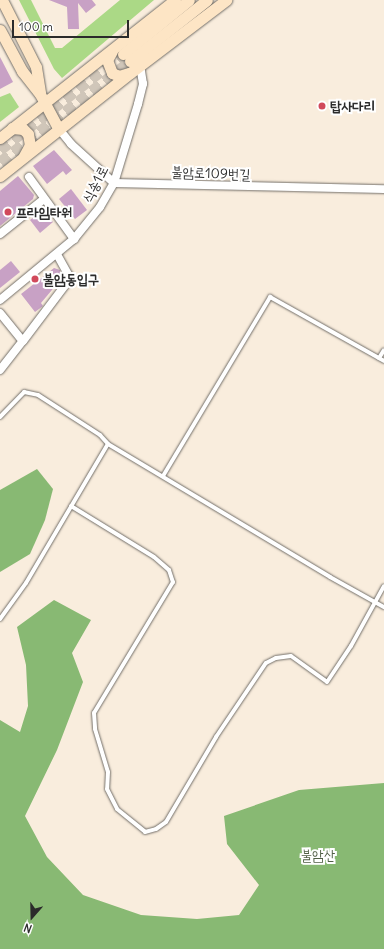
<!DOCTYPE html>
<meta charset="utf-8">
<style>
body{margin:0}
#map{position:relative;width:384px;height:949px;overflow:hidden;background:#f9eddd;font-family:Delius,"Poor Story",sans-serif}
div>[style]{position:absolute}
.green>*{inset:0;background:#abd986}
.forest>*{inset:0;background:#88b973}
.building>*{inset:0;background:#c8a1c5}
.secondary-tunnel>*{height:11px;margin-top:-5.5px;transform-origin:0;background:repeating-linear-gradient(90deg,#d0c6b9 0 11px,transparent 0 16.5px)}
.roads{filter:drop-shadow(0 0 1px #736f69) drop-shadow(0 0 1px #736f69)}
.lane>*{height:4px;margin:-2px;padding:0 2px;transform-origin:2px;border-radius:2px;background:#fff}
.street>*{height:8px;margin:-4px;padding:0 4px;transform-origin:4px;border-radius:4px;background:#fff}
.secondary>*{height:11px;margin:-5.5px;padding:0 5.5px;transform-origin:5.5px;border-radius:5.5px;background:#fde5c5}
.dots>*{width:11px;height:11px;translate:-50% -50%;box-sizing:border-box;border:2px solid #fff;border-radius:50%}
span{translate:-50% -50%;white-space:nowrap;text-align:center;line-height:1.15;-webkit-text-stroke:4px #fff;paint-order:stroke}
.poi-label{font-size:14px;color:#2b2b2b;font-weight:700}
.left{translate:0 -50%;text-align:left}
.street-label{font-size:14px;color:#2b2b2b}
.park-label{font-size:14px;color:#515f46}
.north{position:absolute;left:12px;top:897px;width:40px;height:40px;-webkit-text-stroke:3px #fff;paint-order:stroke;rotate:200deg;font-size:11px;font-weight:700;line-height:16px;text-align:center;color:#2b2b2b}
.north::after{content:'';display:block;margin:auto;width:14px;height:18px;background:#2b2b2b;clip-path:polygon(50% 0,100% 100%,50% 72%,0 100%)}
.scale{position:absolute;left:12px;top:20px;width:117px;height:18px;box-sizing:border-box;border:2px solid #2b2b2b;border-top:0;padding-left:5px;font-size:12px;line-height:14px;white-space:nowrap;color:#2b2b2b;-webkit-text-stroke:3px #fff;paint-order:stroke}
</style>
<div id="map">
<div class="green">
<div style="clip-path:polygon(19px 0,31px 0,55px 48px,62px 48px,120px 0,154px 0,62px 78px,54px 69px)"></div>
<div style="clip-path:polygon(10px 93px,19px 107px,0 122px,0 97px)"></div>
</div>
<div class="forest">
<div style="clip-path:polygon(37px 469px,53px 489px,45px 520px,30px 554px,0 572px,0 490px)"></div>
<div style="clip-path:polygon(54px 600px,91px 620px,72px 653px,83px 682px,57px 750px,25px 816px,47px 857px,83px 895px,141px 915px,197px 919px,239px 915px,259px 885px,227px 844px,224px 816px,299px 790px,384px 783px,384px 949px,0 949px,0 720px,20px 732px,28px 706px,26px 665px,17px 627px)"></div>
</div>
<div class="building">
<div style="clip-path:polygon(49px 0,92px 0,96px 5px,86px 13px,78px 3px,79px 29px,68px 29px,67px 7px)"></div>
<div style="clip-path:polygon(0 57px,13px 82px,0 89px)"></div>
<div style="clip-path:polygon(54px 150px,72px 170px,66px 175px,63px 171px,47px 184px,33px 166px)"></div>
<div style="clip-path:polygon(18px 176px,34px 195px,33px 199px,0 226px,0 191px)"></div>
<div style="clip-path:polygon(71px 189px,87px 210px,75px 219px,59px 199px)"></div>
<div style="clip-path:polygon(41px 211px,53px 222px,40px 233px,30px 220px)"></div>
<div style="clip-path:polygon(11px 261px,20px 272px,0 288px,0 270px)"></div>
<div style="clip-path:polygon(54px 268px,60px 270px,62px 278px,41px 303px,43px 306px,35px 312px,21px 294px)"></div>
</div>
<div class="secondary-tunnel">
<div style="left:0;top:150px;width:156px;rotate:-38deg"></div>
<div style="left:0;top:162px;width:165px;rotate:-37.8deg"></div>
</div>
<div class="roads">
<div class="lane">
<div style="left:379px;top:358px;width:9px;rotate:-58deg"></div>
<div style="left:0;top:417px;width:35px;rotate:-46deg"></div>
<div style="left:24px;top:392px;width:14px;rotate:12deg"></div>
<div style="left:38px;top:395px;width:74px;rotate:32.8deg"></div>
<div style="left:100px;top:435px;width:12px;rotate:48deg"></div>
<div style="left:108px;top:444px;width:259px;rotate:30.9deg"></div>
<div style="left:330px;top:577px;width:62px;rotate:29.1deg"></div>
<div style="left:163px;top:476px;width:209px;rotate:-59.1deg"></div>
<div style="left:270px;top:297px;width:131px;rotate:29.3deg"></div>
<div style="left:71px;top:506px;width:97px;rotate:31.6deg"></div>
<div style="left:154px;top:557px;width:20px;rotate:41deg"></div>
<div style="left:169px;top:570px;width:13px;rotate:72deg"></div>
<div style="left:173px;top:582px;width:153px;rotate:121.1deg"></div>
<div style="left:94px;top:713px;width:16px;rotate:86deg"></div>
<div style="left:95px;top:729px;width:45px;rotate:73.2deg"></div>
<div style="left:108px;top:772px;width:17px;rotate:93deg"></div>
<div style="left:107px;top:789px;width:22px;rotate:63deg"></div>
<div style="left:117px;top:809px;width:36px;rotate:39deg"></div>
<div style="left:145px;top:832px;width:11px;rotate:-15deg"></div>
<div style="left:156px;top:829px;width:12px;rotate:-35deg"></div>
<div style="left:166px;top:822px;width:99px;rotate:-59.5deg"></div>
<div style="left:216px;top:737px;width:89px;rotate:-56deg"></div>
<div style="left:266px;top:663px;width:11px;rotate:-27deg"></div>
<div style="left:276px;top:658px;width:15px;rotate:-8deg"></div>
<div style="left:291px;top:656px;width:44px;rotate:35.8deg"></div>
<div style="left:327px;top:682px;width:43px;rotate:-56.3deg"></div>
<div style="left:351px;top:646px;width:68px;rotate:-61.2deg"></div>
<div style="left:0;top:619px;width:44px;rotate:-54.2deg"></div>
<div style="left:26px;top:583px;width:161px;rotate:-59.5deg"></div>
</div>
<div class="street">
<div style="left:59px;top:129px;width:19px;rotate:51deg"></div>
<div style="left:71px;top:144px;width:58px;rotate:42.2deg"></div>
<div style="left:114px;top:183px;width:270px;rotate:1.3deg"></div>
<div style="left:29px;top:177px;width:77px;rotate:54deg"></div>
<div style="left:0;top:234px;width:56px;rotate:-38.5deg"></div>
<div style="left:0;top:300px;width:96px;rotate:-39.5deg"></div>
<div style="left:74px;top:239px;width:41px;rotate:-50.9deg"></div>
<div style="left:100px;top:207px;width:28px;rotate:-60deg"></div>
<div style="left:114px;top:183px;width:83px;rotate:-73.1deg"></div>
<div style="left:138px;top:104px;width:21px;rotate:-76deg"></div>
<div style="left:143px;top:84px;width:19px;rotate:-99deg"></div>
<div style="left:0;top:313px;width:36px;rotate:51deg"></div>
<div style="left:23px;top:341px;width:71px;rotate:-53deg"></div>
<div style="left:66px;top:284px;width:9px;rotate:-69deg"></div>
<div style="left:69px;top:276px;width:25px;rotate:-119deg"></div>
<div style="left:0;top:370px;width:37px;rotate:-52deg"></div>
</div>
<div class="secondary">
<div style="left:2px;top:0;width:75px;rotate:63.1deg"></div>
<div style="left:36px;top:67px;width:26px;rotate:81deg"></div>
<div style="left:0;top:30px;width:47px;rotate:61.8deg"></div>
<div style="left:22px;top:71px;width:29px;rotate:52deg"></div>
<div style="left:40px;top:94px;width:40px;rotate:62deg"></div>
<div style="left:112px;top:51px;width:10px;rotate:119deg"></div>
<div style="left:107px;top:60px;width:14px;rotate:69deg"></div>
<div style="left:112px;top:73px;width:8px;rotate:23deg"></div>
<div style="left:119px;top:76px;width:10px;rotate:-17deg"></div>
<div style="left:123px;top:54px;width:85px;rotate:-39.3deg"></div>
<div style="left:130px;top:61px;width:98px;rotate:-38.4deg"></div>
<div style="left:12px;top:128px;width:11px;rotate:5deg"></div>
<div style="left:23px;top:129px;width:7px;rotate:45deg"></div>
<div style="left:28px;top:134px;width:11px;rotate:80deg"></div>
<div style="left:30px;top:145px;width:13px;rotate:119deg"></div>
<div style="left:0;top:138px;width:223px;rotate:-38.3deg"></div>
<div style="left:0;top:176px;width:166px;rotate:-38.4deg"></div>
<div style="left:130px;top:73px;width:121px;rotate:-37.2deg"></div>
</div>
</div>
<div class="dots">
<div style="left:322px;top:106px;background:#d1495b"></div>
<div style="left:8px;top:212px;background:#d1495b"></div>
<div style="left:35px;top:279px;background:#d1495b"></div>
</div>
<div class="poi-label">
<span class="left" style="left:330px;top:106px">탑사다리</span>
<span class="left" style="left:16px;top:212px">프라임타워</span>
<span class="left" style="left:43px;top:279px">불암동입구</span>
</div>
<div class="street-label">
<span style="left:211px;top:173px;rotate:2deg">불암로109번길</span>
<span style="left:95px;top:184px;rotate:-63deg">식송1로</span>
</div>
<div class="park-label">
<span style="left:318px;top:855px">불암산</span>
</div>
<div class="north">N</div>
<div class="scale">100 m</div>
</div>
